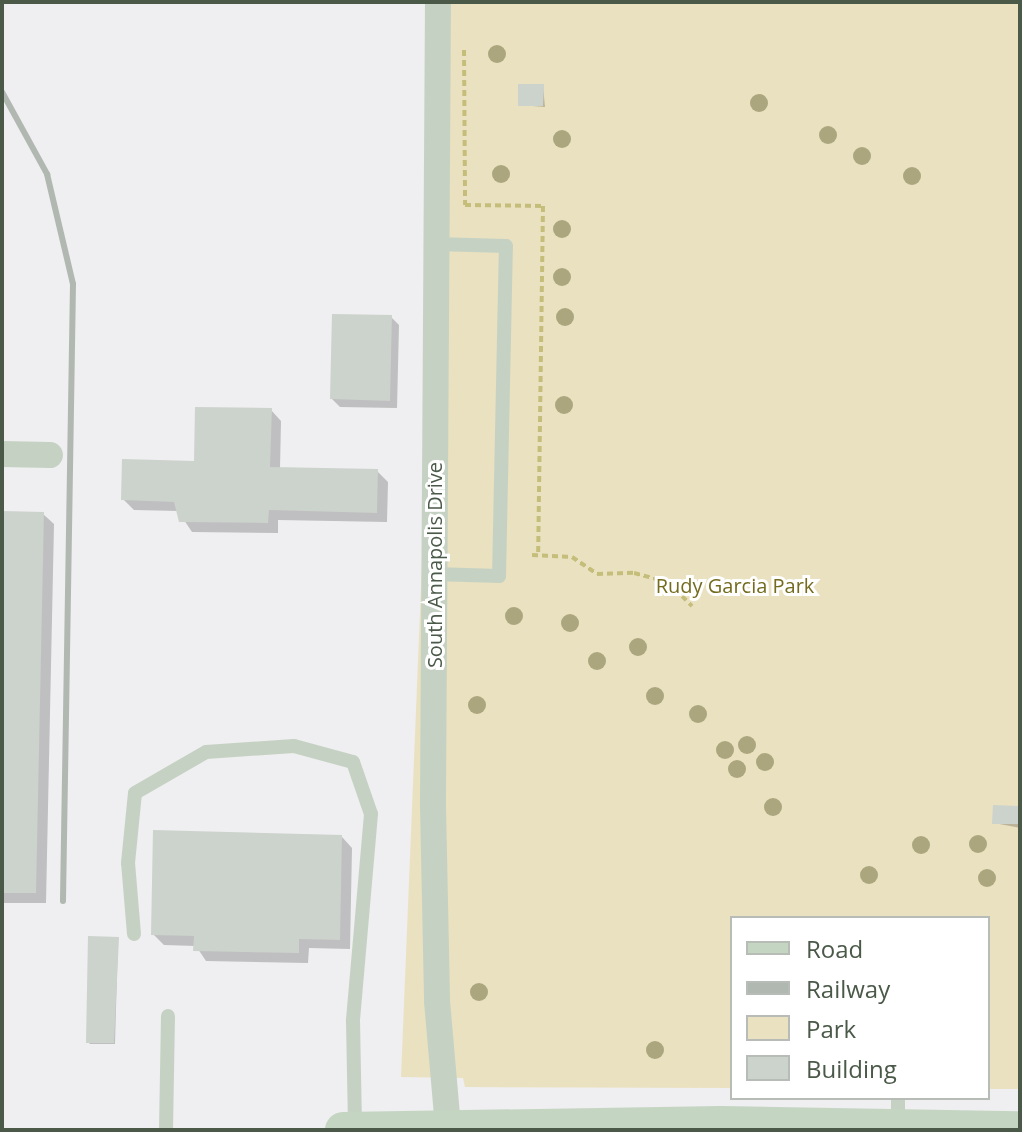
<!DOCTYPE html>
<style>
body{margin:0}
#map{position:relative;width:1022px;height:1132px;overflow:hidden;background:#efeef0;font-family:"Open Sans",sans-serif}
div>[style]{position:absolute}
.green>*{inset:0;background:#eae1c0}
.shadow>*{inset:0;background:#0003}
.building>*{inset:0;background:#ccd2cc}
.path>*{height:4px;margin-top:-2px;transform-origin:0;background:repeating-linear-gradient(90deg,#c5be7b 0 6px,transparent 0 10px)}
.lane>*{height:14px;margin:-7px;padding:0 7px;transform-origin:7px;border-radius:7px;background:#c5d2c3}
.street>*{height:26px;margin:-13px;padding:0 13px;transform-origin:13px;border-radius:13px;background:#c5d2c3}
.secondary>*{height:36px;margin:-18px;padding:0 18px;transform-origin:18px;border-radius:18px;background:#c4d5c2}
.rail>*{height:6px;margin:-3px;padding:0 3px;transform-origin:3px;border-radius:3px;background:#b1b8b1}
.trees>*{width:18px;height:18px;margin:-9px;border-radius:50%;background:#aba67d}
span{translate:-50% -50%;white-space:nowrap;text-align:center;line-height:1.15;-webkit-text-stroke:6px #fff;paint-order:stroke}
.street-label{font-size:20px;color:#4a5948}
.park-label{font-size:20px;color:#746b1f}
.frame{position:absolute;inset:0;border:4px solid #4a5948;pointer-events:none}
.legend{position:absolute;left:730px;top:916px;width:260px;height:184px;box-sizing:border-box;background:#fff;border:2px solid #b7bdb6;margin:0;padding:10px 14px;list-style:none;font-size:24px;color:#4a5948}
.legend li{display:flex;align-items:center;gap:16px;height:40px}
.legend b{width:40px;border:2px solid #b7bdb6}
</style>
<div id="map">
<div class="green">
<div style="clip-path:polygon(445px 2px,1020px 2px,1020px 1089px,988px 1089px,988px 918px,732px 918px,732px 1088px,465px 1087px,463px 1078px,401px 1077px)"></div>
</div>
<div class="shadow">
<div style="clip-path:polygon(543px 86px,545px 107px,520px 105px)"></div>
<div style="clip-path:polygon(391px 317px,399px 325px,397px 408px,340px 407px,332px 399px)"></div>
<div style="clip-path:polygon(271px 410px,281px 421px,280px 469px,377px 471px,388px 482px,387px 522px,278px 520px,278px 533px,192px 532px,178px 511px,134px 510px,123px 499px,196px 463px)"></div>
<div style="clip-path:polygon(2px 513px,43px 514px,54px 524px,46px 903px,2px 903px)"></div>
<div style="clip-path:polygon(1020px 808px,1020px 828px,994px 823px)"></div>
<div style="clip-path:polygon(342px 837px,352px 848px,350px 949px,309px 948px,308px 963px,206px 961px,196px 946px,164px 945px,153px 934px)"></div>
<div style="clip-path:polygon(118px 939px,115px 1044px,90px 1044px,88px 1042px)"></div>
</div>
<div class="building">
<div style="clip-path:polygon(518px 84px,544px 84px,543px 106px,518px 106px)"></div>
<div style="clip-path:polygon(332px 314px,392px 315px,390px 401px,330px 399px)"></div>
<div style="clip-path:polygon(195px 407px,272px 408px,270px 467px,378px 469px,377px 513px,269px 510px,268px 523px,179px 522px,174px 502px,121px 500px,122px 459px,194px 461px)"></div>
<div style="clip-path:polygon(2px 511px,44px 512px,36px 893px,2px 893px)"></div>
<div style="clip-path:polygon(993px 805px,1020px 806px,1020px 824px,992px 824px)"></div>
<div style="clip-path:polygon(153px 830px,342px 835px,340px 940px,299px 939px,299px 953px,193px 951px,194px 936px,151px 935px)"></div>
<div style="clip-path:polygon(88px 936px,119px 937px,114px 1043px,86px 1043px)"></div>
</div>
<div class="path">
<div style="left:464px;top:50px;width:155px;rotate:89.6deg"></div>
<div style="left:465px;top:205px;width:78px;rotate:0.7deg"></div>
<div style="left:543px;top:206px;width:349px;rotate:90.8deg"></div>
<div style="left:532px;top:555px;width:40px;rotate:2.9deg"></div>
<div style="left:572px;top:557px;width:30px;rotate:34deg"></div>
<div style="left:597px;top:574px;width:37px;rotate:-2deg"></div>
<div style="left:634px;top:573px;width:35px;rotate:15deg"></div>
<div style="left:668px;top:582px;width:34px;rotate:45deg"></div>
</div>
<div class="lane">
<div style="left:434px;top:574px;width:65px;rotate:1.8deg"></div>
<div style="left:499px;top:576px;width:330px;rotate:-88.8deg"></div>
<div style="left:506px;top:246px;width:71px;rotate:-178.4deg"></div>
<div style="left:134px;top:934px;width:71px;rotate:-94.8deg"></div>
<div style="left:128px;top:863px;width:70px;rotate:-84.3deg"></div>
<div style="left:135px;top:793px;width:82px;rotate:-30deg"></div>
<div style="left:206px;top:752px;width:88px;rotate:-3.9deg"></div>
<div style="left:294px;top:746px;width:61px;rotate:15.2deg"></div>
<div style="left:353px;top:762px;width:55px;rotate:70.9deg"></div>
<div style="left:371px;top:814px;width:208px;rotate:95deg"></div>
<div style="left:353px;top:1021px;width:108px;rotate:88.9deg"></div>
<div style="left:898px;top:1098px;width:29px;rotate:90deg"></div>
<div style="left:166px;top:1130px;width:114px;rotate:-89deg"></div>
</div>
<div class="street">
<div style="left:438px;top:2px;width:804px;rotate:90.36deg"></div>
<div style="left:433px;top:806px;width:195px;rotate:88.8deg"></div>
<div style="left:437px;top:1001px;width:127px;rotate:85deg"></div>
<div style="left:2px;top:454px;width:48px;rotate:1.2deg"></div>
</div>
<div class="secondary">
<div style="left:343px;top:1130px;width:378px;rotate:-0.9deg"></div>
<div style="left:721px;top:1124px;width:299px;rotate:1deg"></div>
</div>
<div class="rail">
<div style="left:2px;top:92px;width:94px;rotate:61.2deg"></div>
<div style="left:47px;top:174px;width:113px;rotate:76.7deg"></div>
<div style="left:73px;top:284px;width:617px;rotate:90.93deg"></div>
</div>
<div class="trees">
<div style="left:497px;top:54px"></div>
<div style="left:759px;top:103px"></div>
<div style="left:828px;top:135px"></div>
<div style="left:562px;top:139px"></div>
<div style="left:862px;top:156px"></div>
<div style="left:501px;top:174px"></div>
<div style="left:912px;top:176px"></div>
<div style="left:562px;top:229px"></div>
<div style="left:562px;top:277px"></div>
<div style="left:565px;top:317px"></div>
<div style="left:564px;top:405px"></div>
<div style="left:514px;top:616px"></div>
<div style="left:570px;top:623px"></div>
<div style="left:638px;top:647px"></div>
<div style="left:597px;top:661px"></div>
<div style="left:655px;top:696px"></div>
<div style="left:477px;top:705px"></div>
<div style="left:698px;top:714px"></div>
<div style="left:747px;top:745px"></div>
<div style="left:725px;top:750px"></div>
<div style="left:765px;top:762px"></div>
<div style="left:737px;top:769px"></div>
<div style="left:773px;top:807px"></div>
<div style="left:978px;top:844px"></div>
<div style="left:921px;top:845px"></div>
<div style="left:869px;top:875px"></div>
<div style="left:987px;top:878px"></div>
<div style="left:479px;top:992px"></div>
<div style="left:655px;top:1050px"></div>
</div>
<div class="street-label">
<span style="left:434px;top:565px;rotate:-90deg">South Annapolis Drive</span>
</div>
<div class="park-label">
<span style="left:735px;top:585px">Rudy Garcia Park</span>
</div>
<div class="frame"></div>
<ul class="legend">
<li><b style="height:10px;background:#c4d5c2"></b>Road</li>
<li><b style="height:10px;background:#b1b8b1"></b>Railway</li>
<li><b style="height:22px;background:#eae1c0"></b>Park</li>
<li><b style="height:22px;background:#ccd2cc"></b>Building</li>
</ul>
</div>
